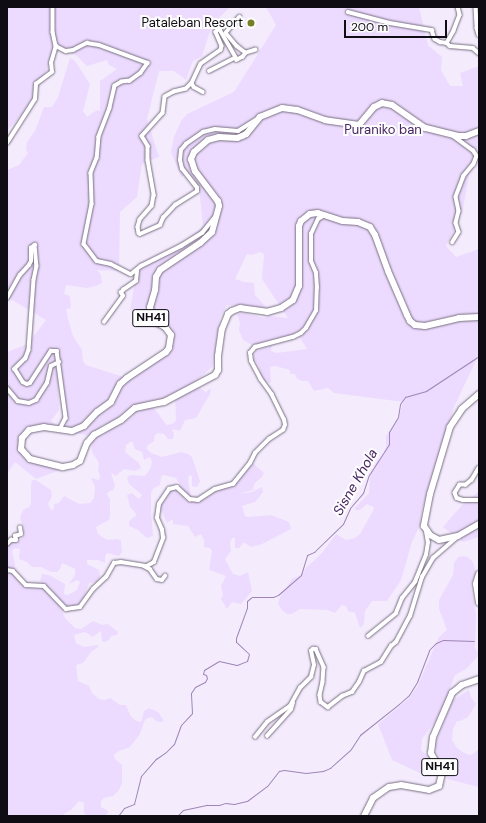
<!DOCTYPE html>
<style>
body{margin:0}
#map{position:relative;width:486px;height:823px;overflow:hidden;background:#f4ecfd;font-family:"DM Sans",sans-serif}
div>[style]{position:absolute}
.green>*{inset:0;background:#ecdbfe}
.stream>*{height:1px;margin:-0.5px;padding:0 0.5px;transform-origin:0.5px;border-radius:0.5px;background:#9e85b6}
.roads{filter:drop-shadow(0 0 1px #786e81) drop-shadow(0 0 1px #786e81)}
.minor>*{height:3.5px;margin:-1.75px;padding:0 1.75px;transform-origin:1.75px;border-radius:1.75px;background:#fff}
.trunk>*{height:6px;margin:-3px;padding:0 3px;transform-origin:3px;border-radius:3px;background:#fff}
.dots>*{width:11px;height:11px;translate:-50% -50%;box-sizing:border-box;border:2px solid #fdfdfd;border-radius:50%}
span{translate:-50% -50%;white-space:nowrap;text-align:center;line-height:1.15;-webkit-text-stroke:4px #fdfdfd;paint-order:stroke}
.shield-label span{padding:1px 3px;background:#fdfdfd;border:1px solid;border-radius:3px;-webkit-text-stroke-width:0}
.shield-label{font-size:12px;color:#100c13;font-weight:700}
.poi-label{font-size:13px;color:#100c13}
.right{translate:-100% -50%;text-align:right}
.park-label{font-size:13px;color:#472462}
.water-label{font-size:14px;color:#472462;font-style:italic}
.frame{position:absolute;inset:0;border:8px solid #100c13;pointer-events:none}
.scale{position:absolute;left:344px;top:20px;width:103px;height:18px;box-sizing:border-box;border:2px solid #100c13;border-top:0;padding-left:5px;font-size:12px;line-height:14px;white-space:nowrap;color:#100c13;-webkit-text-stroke:3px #fdfdfd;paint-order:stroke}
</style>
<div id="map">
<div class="green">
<div style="clip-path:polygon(evenodd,7px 7px,230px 7px,212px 25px,202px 56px,193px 61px,186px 80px,174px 71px,159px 71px,147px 119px,159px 157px,142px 164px,137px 197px,120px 212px,119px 271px,97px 270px,101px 275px,102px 283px,96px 286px,87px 288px,66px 285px,64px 294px,70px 296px,71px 308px,66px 309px,68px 319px,73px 336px,82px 350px,83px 362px,86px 365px,127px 378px,166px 352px,171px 335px,152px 320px,150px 312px,130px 310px,137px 271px,178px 248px,203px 226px,199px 188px,187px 174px,181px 177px,171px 152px,174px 137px,181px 121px,187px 114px,234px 92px,276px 25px,266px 7px,419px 7px,428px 45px,442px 57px,441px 70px,450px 86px,463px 86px,460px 73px,479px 66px,479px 144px,470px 170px,463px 209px,456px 225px,448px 224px,456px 226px,446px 246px,456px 257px,479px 249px,479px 354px,454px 407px,422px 510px,420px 525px,412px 542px,401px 580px,387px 601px,372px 601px,365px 611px,364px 624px,360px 628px,355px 613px,348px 611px,346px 606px,342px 605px,335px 613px,327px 610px,300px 609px,292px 614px,287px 614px,282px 610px,278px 604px,280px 597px,292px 579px,303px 574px,306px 568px,322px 553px,336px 534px,346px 540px,355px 538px,360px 534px,373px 511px,374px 507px,367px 504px,360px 510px,355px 510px,355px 508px,369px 493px,370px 475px,377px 461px,383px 456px,386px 447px,386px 436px,399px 418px,402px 404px,404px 402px,334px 393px,328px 388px,314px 391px,308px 381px,302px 381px,297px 379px,295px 374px,290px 374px,290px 370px,275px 366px,270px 367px,271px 382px,269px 383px,262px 379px,258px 364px,253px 359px,256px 351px,272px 345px,271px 351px,276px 353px,307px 349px,297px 333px,254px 346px,243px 340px,239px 330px,240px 323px,237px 314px,244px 313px,264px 318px,269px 316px,288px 318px,262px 279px,264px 254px,260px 252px,252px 255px,247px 254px,235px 279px,244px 282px,254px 283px,255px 295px,266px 307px,259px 308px,227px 305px,220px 318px,213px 366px,193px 384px,206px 392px,211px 388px,210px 394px,196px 418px,185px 420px,180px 431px,172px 429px,174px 434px,173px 439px,168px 439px,164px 434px,158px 433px,155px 435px,154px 441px,147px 446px,147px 449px,151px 453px,162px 457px,181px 452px,188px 454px,192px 457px,200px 481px,197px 487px,192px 486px,192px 476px,189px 475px,188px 481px,191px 498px,186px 495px,176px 478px,163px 475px,161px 477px,160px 485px,154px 488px,151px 493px,151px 512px,153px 536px,147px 538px,138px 530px,129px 526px,129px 521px,137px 515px,130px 507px,127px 495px,132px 493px,139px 499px,142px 495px,129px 484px,127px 477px,131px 475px,145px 476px,150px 469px,152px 462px,150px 457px,144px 460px,142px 452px,135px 449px,132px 441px,126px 445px,125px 452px,139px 463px,141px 468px,135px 471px,124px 469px,116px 476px,111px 473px,115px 486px,113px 490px,108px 492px,107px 494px,110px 499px,110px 516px,109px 520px,96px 527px,98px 534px,107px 540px,117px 539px,121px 540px,122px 552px,119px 556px,107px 553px,105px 556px,105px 563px,98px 560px,87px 560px,87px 564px,99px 570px,100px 577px,98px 582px,89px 583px,84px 598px,79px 603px,73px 607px,67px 607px,40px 581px,42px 574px,49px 575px,65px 584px,64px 594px,68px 595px,77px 590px,80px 582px,77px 580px,69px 584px,75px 575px,75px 569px,62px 563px,60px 569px,57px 572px,51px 572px,41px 567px,32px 567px,27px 562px,19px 559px,20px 549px,15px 548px,12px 551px,15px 564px,15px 576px,20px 583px,28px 588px,46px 589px,59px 604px,65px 618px,75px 628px,81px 629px,93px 621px,102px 625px,108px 624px,118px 632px,117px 635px,111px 636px,109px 640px,104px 642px,102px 641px,101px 631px,93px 637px,85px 632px,74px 635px,76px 643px,84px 647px,98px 645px,98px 647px,91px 652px,83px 663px,76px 665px,78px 681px,89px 686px,92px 693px,99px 699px,105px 700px,110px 698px,120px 705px,126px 705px,130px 715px,136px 721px,141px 722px,144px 711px,149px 708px,158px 712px,163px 719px,163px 722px,161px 722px,156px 721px,152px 717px,147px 718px,144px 722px,140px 734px,130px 747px,119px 751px,114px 755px,115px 759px,122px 765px,122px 783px,119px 790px,113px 796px,104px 798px,101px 801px,101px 807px,108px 811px,106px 816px,86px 815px,84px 813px,84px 803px,79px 801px,72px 809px,61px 816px,7px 816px,7px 539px,13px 537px,20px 540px,23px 537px,24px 529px,20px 518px,23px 510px,29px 507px,31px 504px,31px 485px,32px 480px,36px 480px,51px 490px,52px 496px,48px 504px,51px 510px,54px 509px,54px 504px,59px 503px,64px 496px,79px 504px,90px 503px,94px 498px,95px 487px,91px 478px,99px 480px,100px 476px,98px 470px,99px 463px,92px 452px,91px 443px,97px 436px,104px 435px,105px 431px,114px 426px,118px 426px,132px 417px,139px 408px,154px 408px,165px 423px,167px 425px,174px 423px,176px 420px,175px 394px,159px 401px,139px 404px,130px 408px,115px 420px,103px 425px,88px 435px,41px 429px,30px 431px,24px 444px,25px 453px,37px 459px,71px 466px,36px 479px,15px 462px,7px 474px,7px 352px,28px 344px,46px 320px,7px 297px,7px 170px,19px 165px,28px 153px,26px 150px,27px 142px,35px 131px,44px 107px,52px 107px,58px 97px,70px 58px,75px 61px,90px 84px,83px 111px,87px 117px,97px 110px,100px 111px,100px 81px,117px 69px,109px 65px,107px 60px,87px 66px,76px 55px,56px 47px,34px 101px,7px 131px,7px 7px,58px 382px,62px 384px,68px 416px,64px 432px,51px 421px,59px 410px,58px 382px)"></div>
<div style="clip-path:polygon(253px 463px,264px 473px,262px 477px,254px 484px,253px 490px,239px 494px,252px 492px,262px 487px,263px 492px,255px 502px,242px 506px,245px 516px,247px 517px,271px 515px,289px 522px,291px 529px,262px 544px,251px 547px,244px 542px,239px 548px,235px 548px,235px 538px,232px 538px,230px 543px,231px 551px,225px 559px,233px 574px,240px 576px,248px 572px,252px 591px,241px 604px,232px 602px,227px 609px,221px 599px,223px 595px,221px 586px,226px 576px,209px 570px,212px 551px,210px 548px,204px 547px,204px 540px,201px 534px,195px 537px,188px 526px,173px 524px,173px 519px,167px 523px,160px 507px,171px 489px,174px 488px,179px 489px,185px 500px,191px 502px,205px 499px,220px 488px,234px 486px)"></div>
<div style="clip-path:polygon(479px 491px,479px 537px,463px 542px,443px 527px,462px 505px)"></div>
<div style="clip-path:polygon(463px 556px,468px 557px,473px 562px,476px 572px,471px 586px,476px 615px,475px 648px,478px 653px,477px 657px,466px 669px,455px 675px,440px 715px,422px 739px,421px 750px,430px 758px,436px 767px,434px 772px,422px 774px,392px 760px,378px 724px,408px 699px,417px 687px,439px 637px,447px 630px,439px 609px,439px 600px,453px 575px,454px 563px,458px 557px)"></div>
<div style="clip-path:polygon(469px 690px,471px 697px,476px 704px,468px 717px,460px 721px,457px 721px,453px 729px,452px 740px,457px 748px,466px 754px,471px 755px,479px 749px,479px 787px,447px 779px,449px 767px,444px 760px,438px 756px,435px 744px,453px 700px)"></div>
</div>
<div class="stream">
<div style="left:118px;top:816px;width:10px;rotate:-53deg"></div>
<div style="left:124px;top:808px;width:11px;rotate:-22deg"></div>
<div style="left:134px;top:804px;width:29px;rotate:-76deg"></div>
<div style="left:141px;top:776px;width:23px;rotate:-49deg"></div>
<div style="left:156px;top:759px;width:12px;rotate:-35deg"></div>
<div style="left:166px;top:752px;width:11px;rotate:-45deg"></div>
<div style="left:174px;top:744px;width:20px;rotate:-70deg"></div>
<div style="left:181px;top:725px;width:16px;rotate:-47deg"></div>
<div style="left:192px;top:713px;width:20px;rotate:-93deg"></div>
<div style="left:191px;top:693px;width:7px;rotate:-56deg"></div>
<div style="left:195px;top:687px;width:11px;rotate:-27deg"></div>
<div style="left:205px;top:682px;width:4px;rotate:-63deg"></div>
<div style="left:207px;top:678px;width:3px;rotate:-108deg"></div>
<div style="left:206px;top:675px;width:3px;rotate:-162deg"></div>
<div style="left:203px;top:674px;width:4px;rotate:-76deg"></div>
<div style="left:204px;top:670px;width:17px;rotate:-31deg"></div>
<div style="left:219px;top:661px;width:18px;rotate:13deg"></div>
<div style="left:237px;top:665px;width:11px;rotate:-22deg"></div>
<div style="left:247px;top:661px;width:7px;rotate:-74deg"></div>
<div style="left:249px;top:654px;width:18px;rotate:-137deg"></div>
<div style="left:236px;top:642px;width:4px;rotate:-90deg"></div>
<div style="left:236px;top:638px;width:32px;rotate:-70deg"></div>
<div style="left:247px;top:608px;width:7px;rotate:-90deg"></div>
<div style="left:247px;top:601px;width:6px;rotate:-39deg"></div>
<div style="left:252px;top:597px;width:21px"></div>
<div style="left:273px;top:597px;width:5px;rotate:-22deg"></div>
<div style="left:278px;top:595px;width:30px;rotate:-41deg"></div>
<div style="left:301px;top:575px;width:21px;rotate:-73deg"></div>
<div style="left:307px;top:555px;width:8px;rotate:-23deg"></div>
<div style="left:314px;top:552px;width:40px;rotate:-44deg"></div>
<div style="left:343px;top:524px;width:17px;rotate:-66deg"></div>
<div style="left:350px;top:508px;width:20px;rotate:-49deg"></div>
<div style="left:363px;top:493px;width:19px;rotate:-72deg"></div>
<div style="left:369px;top:475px;width:37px;rotate:-57deg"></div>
<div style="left:389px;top:444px;width:12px;rotate:-90deg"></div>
<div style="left:389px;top:432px;width:17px;rotate:-59deg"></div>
<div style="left:398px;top:417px;width:13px;rotate:-81deg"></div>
<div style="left:400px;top:404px;width:9px;rotate:-54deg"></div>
<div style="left:405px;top:397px;width:22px;rotate:-16deg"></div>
<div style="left:426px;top:391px;width:64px;rotate:-33.4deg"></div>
<div style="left:177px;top:816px;width:8px;rotate:-45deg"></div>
<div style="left:183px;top:810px;width:25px;rotate:-12deg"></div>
<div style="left:207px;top:805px;width:12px"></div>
<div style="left:219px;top:805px;width:6px;rotate:-18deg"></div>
<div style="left:225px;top:803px;width:9px;rotate:6deg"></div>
<div style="left:234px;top:804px;width:13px;rotate:-13deg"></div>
<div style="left:247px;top:801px;width:26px;rotate:-37deg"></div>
<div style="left:268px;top:785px;width:18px;rotate:-52deg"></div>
<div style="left:279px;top:771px;width:5px;rotate:-11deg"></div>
<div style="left:284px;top:770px;width:22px;rotate:8deg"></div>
<div style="left:306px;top:773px;width:17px;rotate:-7deg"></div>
<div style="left:323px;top:771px;width:8px;rotate:-23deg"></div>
<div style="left:330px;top:768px;width:28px;rotate:-42deg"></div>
<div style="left:351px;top:749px;width:17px;rotate:-57deg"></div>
<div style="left:360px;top:735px;width:50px;rotate:-38.5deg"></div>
<div style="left:399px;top:704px;width:13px;rotate:-42deg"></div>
<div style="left:409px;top:695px;width:15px;rotate:-58deg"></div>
<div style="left:417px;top:682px;width:34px;rotate:-69deg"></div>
<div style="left:429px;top:650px;width:10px;rotate:-45deg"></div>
<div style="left:436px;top:643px;width:8px;rotate:-23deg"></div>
<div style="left:443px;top:640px;width:31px;rotate:2deg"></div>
</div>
<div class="roads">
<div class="minor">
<div style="left:53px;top:7px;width:25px;rotate:90deg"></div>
<div style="left:53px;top:32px;width:14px;rotate:78deg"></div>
<div style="left:458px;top:7px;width:8px;rotate:76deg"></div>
<div style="left:460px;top:15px;width:17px;rotate:111deg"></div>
<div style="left:454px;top:31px;width:14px;rotate:120deg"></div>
<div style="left:447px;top:43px;width:4px;rotate:45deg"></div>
<div style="left:450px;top:46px;width:23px;rotate:5deg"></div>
<div style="left:473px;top:48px;width:8px;rotate:40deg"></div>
<div style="left:476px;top:7px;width:21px;rotate:87deg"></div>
<div style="left:477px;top:28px;width:7px;rotate:74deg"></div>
<div style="left:348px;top:12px;width:43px;rotate:14.7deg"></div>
<div style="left:390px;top:23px;width:43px;rotate:9.5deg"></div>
<div style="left:432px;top:30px;width:9px;rotate:72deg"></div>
<div style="left:435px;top:39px;width:6px;rotate:31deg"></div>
<div style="left:440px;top:42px;width:7px;rotate:8deg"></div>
<div style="left:240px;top:17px;width:21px;rotate:131deg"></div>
<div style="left:226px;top:33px;width:17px;rotate:50deg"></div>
<div style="left:237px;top:46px;width:11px;rotate:38deg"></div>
<div style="left:56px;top:46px;width:11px;rotate:27deg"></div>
<div style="left:66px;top:51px;width:7px;rotate:-8deg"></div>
<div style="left:73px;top:50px;width:16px;rotate:-27deg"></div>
<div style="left:87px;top:43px;width:12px;rotate:9deg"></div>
<div style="left:99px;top:45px;width:52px;rotate:20.2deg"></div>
<div style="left:148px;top:63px;width:12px;rotate:125deg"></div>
<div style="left:141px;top:73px;width:14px;rotate:144deg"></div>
<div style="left:130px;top:81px;width:8px;rotate:173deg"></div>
<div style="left:122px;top:82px;width:8px;rotate:150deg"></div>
<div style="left:115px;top:86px;width:23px;rotate:103deg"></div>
<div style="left:110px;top:108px;width:31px;rotate:111deg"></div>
<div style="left:99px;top:137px;width:21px;rotate:95deg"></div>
<div style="left:97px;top:158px;width:16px;rotate:112deg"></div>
<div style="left:91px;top:173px;width:31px;rotate:88deg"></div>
<div style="left:92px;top:204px;width:41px;rotate:101.3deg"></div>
<div style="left:84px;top:244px;width:21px;rotate:53deg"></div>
<div style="left:97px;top:261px;width:14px;rotate:12deg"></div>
<div style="left:111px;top:264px;width:22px;rotate:27deg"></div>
<div style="left:131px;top:274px;width:13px;rotate:-39deg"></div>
<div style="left:141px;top:266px;width:45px;rotate:-26.6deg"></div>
<div style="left:181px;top:246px;width:25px;rotate:-32deg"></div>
<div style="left:202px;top:233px;width:21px;rotate:-51deg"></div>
<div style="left:256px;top:50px;width:10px;rotate:163deg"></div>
<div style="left:246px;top:53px;width:5px;rotate:127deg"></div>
<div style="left:243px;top:57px;width:7px;rotate:153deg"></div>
<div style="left:237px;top:60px;width:34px;rotate:-120deg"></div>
<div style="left:220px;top:30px;width:2px;rotate:180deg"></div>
<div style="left:218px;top:30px;width:3px;rotate:135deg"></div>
<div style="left:216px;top:32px;width:15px;rotate:67deg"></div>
<div style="left:222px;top:46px;width:4px;rotate:104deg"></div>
<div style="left:221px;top:50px;width:24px;rotate:145deg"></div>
<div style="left:201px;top:64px;width:21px;rotate:115deg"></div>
<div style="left:192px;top:83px;width:8px;rotate:135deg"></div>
<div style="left:186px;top:89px;width:12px;rotate:166deg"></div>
<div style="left:174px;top:92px;width:10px;rotate:151deg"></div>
<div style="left:165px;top:97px;width:16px;rotate:97deg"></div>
<div style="left:163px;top:113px;width:31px;rotate:132deg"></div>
<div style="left:142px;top:136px;width:12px;rotate:59deg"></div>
<div style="left:148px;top:146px;width:14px;rotate:90deg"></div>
<div style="left:148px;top:160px;width:36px;rotate:80deg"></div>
<div style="left:154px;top:195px;width:11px;rotate:100deg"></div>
<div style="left:152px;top:206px;width:18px;rotate:131deg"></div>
<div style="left:140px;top:220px;width:7px;rotate:106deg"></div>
<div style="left:138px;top:227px;width:6px;rotate:81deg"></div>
<div style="left:139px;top:233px;width:1px;rotate:45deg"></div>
<div style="left:140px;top:234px;width:22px;rotate:-24deg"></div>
<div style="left:160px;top:225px;width:8px;rotate:-67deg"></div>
<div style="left:163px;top:218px;width:18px;rotate:-47deg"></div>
<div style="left:175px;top:205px;width:26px;rotate:-32deg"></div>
<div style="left:197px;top:191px;width:3px;rotate:-90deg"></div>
<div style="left:197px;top:188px;width:24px;rotate:-128deg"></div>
<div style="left:182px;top:169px;width:9px;rotate:-103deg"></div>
<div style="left:180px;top:160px;width:10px;rotate:-84deg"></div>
<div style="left:181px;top:150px;width:8px;rotate:-50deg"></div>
<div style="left:186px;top:144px;width:21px;rotate:-35deg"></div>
<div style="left:203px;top:132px;width:12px;rotate:-14deg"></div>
<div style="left:215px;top:129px;width:23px;rotate:5deg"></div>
<div style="left:238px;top:131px;width:25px;rotate:-32deg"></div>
<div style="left:209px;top:71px;width:28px;rotate:-27deg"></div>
<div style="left:192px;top:83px;width:4px;rotate:63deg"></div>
<div style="left:194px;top:87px;width:10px;rotate:29deg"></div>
<div style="left:452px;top:135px;width:26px;rotate:36deg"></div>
<div style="left:473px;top:150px;width:7px;rotate:56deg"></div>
<div style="left:477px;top:156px;width:9px;rotate:111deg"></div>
<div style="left:474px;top:164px;width:16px;rotate:130deg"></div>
<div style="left:464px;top:176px;width:22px;rotate:111deg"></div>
<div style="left:456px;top:197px;width:14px;rotate:78deg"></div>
<div style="left:459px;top:211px;width:12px;rotate:104deg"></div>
<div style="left:456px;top:223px;width:9px;rotate:72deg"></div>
<div style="left:459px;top:232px;width:12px;rotate:121deg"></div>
<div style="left:7px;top:143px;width:52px;rotate:-57.5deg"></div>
<div style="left:35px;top:99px;width:15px;rotate:-86deg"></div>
<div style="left:36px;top:84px;width:20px;rotate:-37deg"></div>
<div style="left:52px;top:72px;width:9px;rotate:-96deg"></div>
<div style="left:51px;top:63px;width:18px;rotate:-74deg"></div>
<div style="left:7px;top:298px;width:26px;rotate:-61deg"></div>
<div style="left:20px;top:275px;width:13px;rotate:-48deg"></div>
<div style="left:29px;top:265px;width:4px;rotate:-63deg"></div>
<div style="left:31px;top:261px;width:13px;rotate:-90deg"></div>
<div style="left:31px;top:248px;width:5px;rotate:-37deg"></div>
<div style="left:35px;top:245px;width:21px;rotate:85deg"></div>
<div style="left:37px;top:266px;width:14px;rotate:102deg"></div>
<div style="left:34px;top:280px;width:70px;rotate:94.1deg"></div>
<div style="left:29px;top:350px;width:9px;rotate:111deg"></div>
<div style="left:26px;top:358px;width:16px;rotate:135deg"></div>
<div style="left:15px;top:369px;width:15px;rotate:58deg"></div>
<div style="left:23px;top:382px;width:4px;rotate:27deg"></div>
<div style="left:27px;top:384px;width:3px;rotate:-18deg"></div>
<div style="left:30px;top:383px;width:38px;rotate:-57deg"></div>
<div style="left:51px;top:351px;width:6px"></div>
<div style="left:57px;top:351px;width:68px;rotate:82.3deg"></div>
<div style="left:66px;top:418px;width:11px;rotate:117deg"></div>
<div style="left:104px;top:322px;width:32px;rotate:-54deg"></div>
<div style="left:123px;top:296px;width:4px;rotate:-124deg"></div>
<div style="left:121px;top:293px;width:4px;rotate:-56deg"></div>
<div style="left:123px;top:290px;width:16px;rotate:-35deg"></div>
<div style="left:136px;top:281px;width:10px;rotate:-84deg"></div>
<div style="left:7px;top:388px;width:17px;rotate:50deg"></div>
<div style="left:18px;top:401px;width:11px;rotate:10deg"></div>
<div style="left:29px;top:403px;width:8px;rotate:-23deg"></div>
<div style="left:36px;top:400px;width:20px;rotate:-57deg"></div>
<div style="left:47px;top:383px;width:17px;rotate:-77deg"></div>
<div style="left:51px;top:366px;width:9px;rotate:-27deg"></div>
<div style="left:479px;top:468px;width:14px;rotate:120deg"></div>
<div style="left:472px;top:480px;width:8px;rotate:140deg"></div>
<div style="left:466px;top:485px;width:6px;rotate:180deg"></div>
<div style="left:460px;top:485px;width:9px;rotate:122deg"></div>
<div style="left:455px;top:493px;width:5px;rotate:68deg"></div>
<div style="left:457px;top:498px;width:6px;rotate:18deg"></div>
<div style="left:463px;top:500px;width:16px"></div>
<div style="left:7px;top:544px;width:6px;rotate:-45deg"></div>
<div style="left:11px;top:540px;width:5px"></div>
<div style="left:16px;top:540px;width:4px;rotate:-104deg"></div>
<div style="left:15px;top:536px;width:6px;rotate:-18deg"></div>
<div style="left:21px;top:534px;width:6px;rotate:-99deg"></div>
<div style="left:144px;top:566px;width:7px;rotate:27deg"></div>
<div style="left:150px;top:569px;width:12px;rotate:55deg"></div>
<div style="left:157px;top:579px;width:5px;rotate:11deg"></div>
<div style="left:162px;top:580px;width:5px;rotate:-53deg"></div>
<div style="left:7px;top:570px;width:6px;rotate:9deg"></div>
<div style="left:13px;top:571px;width:19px;rotate:47deg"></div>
<div style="left:26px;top:585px;width:18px;rotate:3deg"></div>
<div style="left:44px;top:586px;width:32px;rotate:46deg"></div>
<div style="left:66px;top:609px;width:14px;rotate:-8deg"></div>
<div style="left:80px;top:607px;width:22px;rotate:-54deg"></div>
<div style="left:93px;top:589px;width:18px;rotate:-43deg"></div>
<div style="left:106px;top:577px;width:16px;rotate:-60deg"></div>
<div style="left:114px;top:563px;width:7px;rotate:-8deg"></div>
<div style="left:121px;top:562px;width:26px;rotate:9deg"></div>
<div style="left:147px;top:566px;width:8px;rotate:-30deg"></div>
<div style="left:154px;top:562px;width:26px;rotate:-69deg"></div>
<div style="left:163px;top:538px;width:8px;rotate:-97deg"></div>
<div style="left:162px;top:530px;width:13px;rotate:-113deg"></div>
<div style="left:157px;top:518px;width:14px;rotate:-82deg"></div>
<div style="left:159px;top:504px;width:18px;rotate:-56deg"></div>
<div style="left:169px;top:489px;width:8px;rotate:-14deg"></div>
<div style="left:177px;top:487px;width:18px;rotate:43deg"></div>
<div style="left:190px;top:499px;width:8px;rotate:7deg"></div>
<div style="left:198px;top:500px;width:20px;rotate:-33deg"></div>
<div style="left:215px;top:489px;width:19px;rotate:-16deg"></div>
<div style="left:233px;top:484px;width:27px;rotate:-51deg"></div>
<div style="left:250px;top:463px;width:11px;rotate:-63deg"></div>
<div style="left:255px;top:453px;width:20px;rotate:-45deg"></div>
<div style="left:269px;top:439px;width:17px;rotate:-33deg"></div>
<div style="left:283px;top:430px;width:5px;rotate:-68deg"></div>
<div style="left:285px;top:425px;width:5px;rotate:-101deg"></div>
<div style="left:284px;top:420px;width:28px;rotate:-116deg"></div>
<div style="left:272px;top:395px;width:19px;rotate:-126deg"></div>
<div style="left:261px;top:380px;width:21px;rotate:-118deg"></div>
<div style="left:251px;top:361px;width:8px;rotate:-97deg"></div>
<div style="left:250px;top:353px;width:8px;rotate:-50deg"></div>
<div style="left:255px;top:347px;width:39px;rotate:-15deg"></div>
<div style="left:293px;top:337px;width:9px;rotate:-27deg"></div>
<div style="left:301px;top:333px;width:7px;rotate:-45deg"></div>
<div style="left:306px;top:328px;width:20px;rotate:-60deg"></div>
<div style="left:316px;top:311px;width:23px;rotate:-88deg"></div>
<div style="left:317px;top:288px;width:15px;rotate:-94deg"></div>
<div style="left:316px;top:273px;width:13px;rotate:-113deg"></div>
<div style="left:311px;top:261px;width:27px;rotate:-90deg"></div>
<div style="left:311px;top:234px;width:17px;rotate:-65deg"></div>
<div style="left:318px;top:219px;width:8px;rotate:-30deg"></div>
<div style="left:368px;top:636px;width:36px;rotate:-39deg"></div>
<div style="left:396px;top:613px;width:16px;rotate:-68deg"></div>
<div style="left:402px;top:598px;width:21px;rotate:-51deg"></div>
<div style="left:415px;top:582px;width:29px;rotate:-68deg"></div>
<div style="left:426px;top:555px;width:12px;rotate:-81deg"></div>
<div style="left:428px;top:543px;width:11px;rotate:-100deg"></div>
<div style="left:267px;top:736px;width:36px;rotate:-48deg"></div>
<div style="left:291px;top:709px;width:6px;rotate:-72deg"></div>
<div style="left:255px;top:737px;width:19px;rotate:-51deg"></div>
<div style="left:267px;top:722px;width:28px;rotate:-35deg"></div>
<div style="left:290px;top:706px;width:21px;rotate:-61deg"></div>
<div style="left:300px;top:688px;width:16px;rotate:-45deg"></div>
<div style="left:311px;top:677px;width:12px;rotate:-76deg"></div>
<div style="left:314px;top:665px;width:14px;rotate:-102deg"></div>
<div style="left:311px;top:651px;width:3px;rotate:-45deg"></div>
<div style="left:313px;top:649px;width:3px"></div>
<div style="left:316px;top:649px;width:20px;rotate:66deg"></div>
<div style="left:324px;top:667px;width:15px;rotate:94deg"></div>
<div style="left:323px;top:682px;width:13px;rotate:103deg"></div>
<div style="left:320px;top:695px;width:7px;rotate:82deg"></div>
<div style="left:321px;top:702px;width:9px;rotate:36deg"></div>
<div style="left:328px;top:707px;width:18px;rotate:-38deg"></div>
<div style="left:342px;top:696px;width:11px;rotate:-22deg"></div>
<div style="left:352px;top:692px;width:12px;rotate:-55deg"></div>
<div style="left:359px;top:682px;width:12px;rotate:-66deg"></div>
<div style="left:364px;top:671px;width:19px;rotate:-28deg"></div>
<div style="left:381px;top:662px;width:19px;rotate:-58deg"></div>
<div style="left:391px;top:646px;width:6px;rotate:-39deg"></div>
<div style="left:396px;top:642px;width:30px;rotate:-62deg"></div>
<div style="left:410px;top:616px;width:41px;rotate:-72.9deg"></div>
<div style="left:422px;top:577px;width:22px;rotate:-60deg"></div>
<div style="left:433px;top:558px;width:30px;rotate:-41deg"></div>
</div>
<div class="trunk">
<div style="left:479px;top:131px;width:14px;rotate:159deg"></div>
<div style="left:466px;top:136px;width:8px;rotate:180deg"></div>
<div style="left:458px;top:136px;width:34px;rotate:-166deg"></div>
<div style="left:425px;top:128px;width:40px;rotate:-145.1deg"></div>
<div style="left:392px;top:105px;width:10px;rotate:-169deg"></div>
<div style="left:382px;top:103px;width:9px;rotate:153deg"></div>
<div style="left:374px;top:107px;width:23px;rotate:130deg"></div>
<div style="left:359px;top:125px;width:34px;rotate:-172deg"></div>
<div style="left:325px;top:120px;width:30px;rotate:-160deg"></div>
<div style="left:297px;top:110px;width:15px;rotate:-172deg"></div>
<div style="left:282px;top:108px;width:24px;rotate:158deg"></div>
<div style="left:260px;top:117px;width:22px;rotate:129deg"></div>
<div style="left:246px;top:134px;width:4px;rotate:153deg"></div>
<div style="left:242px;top:136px;width:5px;rotate:158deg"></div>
<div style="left:237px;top:138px;width:18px;rotate:-177deg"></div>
<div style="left:219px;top:137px;width:11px;rotate:165deg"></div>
<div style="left:208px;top:140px;width:18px;rotate:139deg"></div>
<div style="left:194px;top:152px;width:8px;rotate:113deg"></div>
<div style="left:191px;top:159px;width:13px;rotate:72deg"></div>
<div style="left:195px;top:171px;width:38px;rotate:53deg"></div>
<div style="left:218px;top:201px;width:5px;rotate:79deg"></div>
<div style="left:219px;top:206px;width:27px;rotate:105deg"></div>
<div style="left:212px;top:232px;width:16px;rotate:137deg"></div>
<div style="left:200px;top:243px;width:48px;rotate:146deg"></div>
<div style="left:160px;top:270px;width:8px;rotate:120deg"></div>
<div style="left:156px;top:277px;width:13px;rotate:94deg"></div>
<div style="left:155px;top:290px;width:18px;rotate:106deg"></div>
<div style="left:150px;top:307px;width:13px;rotate:81deg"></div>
<div style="left:152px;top:320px;width:15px;rotate:28deg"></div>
<div style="left:165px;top:327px;width:10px;rotate:53deg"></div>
<div style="left:171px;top:335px;width:13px;rotate:99deg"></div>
<div style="left:169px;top:348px;width:5px;rotate:127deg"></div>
<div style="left:166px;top:352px;width:47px;rotate:146.3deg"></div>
<div style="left:127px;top:378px;width:9px;rotate:139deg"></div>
<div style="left:120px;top:384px;width:20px;rotate:117deg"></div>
<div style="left:111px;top:402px;width:17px;rotate:144deg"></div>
<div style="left:97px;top:412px;width:19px;rotate:133deg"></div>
<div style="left:84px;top:426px;width:13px;rotate:157deg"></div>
<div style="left:72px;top:431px;width:28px;rotate:-172deg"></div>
<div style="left:44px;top:427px;width:15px;rotate:169deg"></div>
<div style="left:29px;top:430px;width:11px;rotate:131deg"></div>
<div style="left:22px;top:438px;width:11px;rotate:95deg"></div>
<div style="left:21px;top:449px;width:13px;rotate:48deg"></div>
<div style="left:30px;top:459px;width:34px;rotate:14deg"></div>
<div style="left:63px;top:467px;width:10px;rotate:-11deg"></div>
<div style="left:73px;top:465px;width:8px;rotate:-30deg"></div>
<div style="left:80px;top:461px;width:19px;rotate:-69deg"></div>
<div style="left:87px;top:443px;width:11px;rotate:-49deg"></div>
<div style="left:94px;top:435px;width:31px;rotate:-29deg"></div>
<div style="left:121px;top:420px;width:18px;rotate:-41deg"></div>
<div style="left:135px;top:408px;width:30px;rotate:-12deg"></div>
<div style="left:164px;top:402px;width:58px;rotate:-27.9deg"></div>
<div style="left:215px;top:375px;width:6px;rotate:-59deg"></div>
<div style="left:218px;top:370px;width:14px;rotate:-90deg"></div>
<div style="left:218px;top:356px;width:27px;rotate:-82deg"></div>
<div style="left:222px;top:329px;width:16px;rotate:-68deg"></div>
<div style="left:228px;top:314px;width:5px;rotate:-37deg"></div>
<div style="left:232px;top:311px;width:9px;rotate:-21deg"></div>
<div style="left:240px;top:308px;width:27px;rotate:8deg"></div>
<div style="left:267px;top:312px;width:15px;rotate:-16deg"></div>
<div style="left:281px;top:308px;width:14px;rotate:-34deg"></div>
<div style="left:293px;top:300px;width:15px;rotate:-67deg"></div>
<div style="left:299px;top:286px;width:60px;rotate:-90deg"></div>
<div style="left:299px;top:226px;width:5px;rotate:-68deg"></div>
<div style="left:301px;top:221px;width:11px;rotate:-38deg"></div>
<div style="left:310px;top:214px;width:8px;rotate:-7deg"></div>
<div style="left:318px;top:213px;width:26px;rotate:18deg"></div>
<div style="left:343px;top:221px;width:15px;rotate:4deg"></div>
<div style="left:358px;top:222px;width:13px;rotate:23deg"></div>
<div style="left:370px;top:227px;width:9px;rotate:58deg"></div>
<div style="left:375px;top:235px;width:38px;rotate:70deg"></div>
<div style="left:388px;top:271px;width:48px;rotate:66.6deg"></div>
<div style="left:407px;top:315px;width:7px;rotate:63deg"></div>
<div style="left:410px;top:321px;width:6px;rotate:39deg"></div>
<div style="left:415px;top:325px;width:10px;rotate:6deg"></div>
<div style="left:425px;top:326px;width:35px;rotate:-13deg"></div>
<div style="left:459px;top:318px;width:20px;rotate:-3deg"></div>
<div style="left:479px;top:394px;width:23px;rotate:139deg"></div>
<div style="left:462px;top:409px;width:22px;rotate:124deg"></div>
<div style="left:450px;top:427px;width:70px;rotate:106.6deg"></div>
<div style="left:430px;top:494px;width:33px;rotate:101deg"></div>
<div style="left:424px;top:526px;width:11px;rotate:56deg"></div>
<div style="left:430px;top:535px;width:10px;rotate:29deg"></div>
<div style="left:439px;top:540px;width:19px;rotate:-12deg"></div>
<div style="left:458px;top:536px;width:24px;rotate:-30deg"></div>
<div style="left:479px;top:574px;width:10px;rotate:107deg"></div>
<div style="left:476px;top:584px;width:19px;rotate:81deg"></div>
<div style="left:364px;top:816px;width:20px;rotate:-63deg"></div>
<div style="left:373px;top:798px;width:19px;rotate:-35deg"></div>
<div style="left:389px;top:787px;width:12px;rotate:-9deg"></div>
<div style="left:401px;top:785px;width:28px;rotate:10deg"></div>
<div style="left:429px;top:790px;width:11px;rotate:-22deg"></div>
<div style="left:439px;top:786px;width:13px;rotate:-77deg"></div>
<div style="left:442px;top:773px;width:23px;rotate:-119deg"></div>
<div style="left:431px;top:753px;width:16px;rotate:-83deg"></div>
<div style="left:433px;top:737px;width:48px;rotate:-66.6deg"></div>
<div style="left:452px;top:693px;width:13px;rotate:-39deg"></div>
<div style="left:462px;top:685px;width:18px;rotate:-19deg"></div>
</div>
</div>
<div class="dots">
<div style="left:251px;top:23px;background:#787e28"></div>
</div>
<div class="shield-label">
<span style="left:151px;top:318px">NH41</span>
<span style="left:440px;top:767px">NH41</span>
</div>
<div class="poi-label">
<span class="right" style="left:243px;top:23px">Pataleban Resort</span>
</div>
<div class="park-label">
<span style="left:383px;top:130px">Puraniko ban</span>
</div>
<div class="water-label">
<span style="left:355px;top:482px;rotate:-60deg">Sisne Khola</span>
</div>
<div class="frame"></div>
<div class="scale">200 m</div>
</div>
